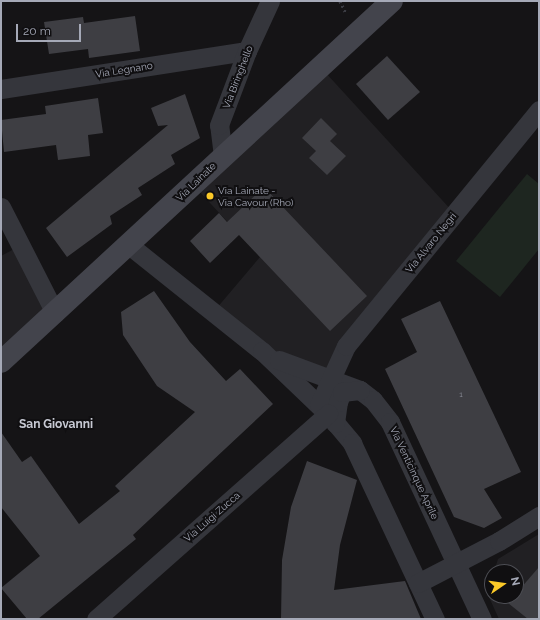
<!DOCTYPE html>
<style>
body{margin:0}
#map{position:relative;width:540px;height:620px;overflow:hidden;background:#151416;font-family:Raleway,sans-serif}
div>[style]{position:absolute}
.built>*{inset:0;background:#212023}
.green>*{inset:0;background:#1e2620}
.building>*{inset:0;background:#3e3e43}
.path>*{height:2.5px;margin-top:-1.25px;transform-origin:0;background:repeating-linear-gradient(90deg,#3b3c43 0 2px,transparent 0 5px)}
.street>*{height:19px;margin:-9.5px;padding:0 9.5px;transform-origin:9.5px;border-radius:9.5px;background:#35363c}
.secondary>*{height:22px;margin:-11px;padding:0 11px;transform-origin:11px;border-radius:11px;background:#43444c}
.dots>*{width:11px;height:11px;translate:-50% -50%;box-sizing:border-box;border:2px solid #100f11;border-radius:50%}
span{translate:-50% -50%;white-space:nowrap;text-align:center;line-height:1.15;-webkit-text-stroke:4px #100f11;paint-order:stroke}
.number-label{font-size:8px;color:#8b8e9a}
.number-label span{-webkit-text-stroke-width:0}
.street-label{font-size:10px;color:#a5a9b7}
.poi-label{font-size:10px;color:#a5a9b7}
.left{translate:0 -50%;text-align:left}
.quarter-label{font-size:12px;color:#c7c9d3;font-weight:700}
.frame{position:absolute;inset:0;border:2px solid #a5a9b7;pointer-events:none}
.north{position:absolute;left:484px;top:564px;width:40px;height:40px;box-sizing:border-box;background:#100f11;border:1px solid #4c4d53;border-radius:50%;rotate:77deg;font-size:11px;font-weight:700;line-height:16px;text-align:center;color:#a5a9b7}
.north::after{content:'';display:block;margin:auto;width:14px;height:18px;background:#fbc928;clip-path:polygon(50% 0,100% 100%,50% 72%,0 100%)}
.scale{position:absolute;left:16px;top:24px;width:65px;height:18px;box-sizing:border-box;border:2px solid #a5a9b7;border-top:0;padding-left:5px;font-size:12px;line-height:14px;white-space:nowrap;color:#a5a9b7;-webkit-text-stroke:3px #100f11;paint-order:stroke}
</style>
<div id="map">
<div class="built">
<div style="clip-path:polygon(325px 72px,453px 212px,328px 373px,266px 348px,216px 309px,260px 257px,198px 190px)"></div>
<div style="clip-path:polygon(16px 248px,50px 311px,1px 357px,1px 256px)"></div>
<div style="clip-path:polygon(539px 534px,539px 619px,499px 619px,488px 595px,492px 579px,492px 596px,516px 596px,516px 572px,494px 572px,498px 559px)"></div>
</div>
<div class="green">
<div style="clip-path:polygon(527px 174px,539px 184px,539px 249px,500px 297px,456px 261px)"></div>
</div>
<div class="building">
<div style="clip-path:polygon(135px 16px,140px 51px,89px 58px,88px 49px,49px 54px,44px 22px,83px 17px,84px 23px)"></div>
<div style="clip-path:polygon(387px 56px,420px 92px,388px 120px,356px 84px)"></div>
<div style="clip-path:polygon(185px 94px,200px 138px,171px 155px,175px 164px,138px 188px,142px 195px,110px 216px,112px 224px,67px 257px,46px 228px,168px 125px,158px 126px,151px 108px)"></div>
<div style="clip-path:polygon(98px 98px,103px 133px,88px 135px,90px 156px,58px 160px,56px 145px,4px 152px,1px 120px,46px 114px,45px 106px)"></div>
<div style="clip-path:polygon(321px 118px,337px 134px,330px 141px,346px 156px,327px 175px,309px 158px,316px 151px,302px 138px)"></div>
<div style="clip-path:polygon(264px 187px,367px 296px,330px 331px,239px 235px,210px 263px,190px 241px,219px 213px,227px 222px)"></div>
<div style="clip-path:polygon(154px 291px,190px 342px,226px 381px,240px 369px,273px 404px,133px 535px,136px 539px,38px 619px,27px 619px,1px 588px,40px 556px,1px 507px,1px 432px,22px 462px,31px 456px,79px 524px,120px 491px,115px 486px,195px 412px,157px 386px,123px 335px,121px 312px)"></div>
<div style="clip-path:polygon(440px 301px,521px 472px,484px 489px,502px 518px,484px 528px,454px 517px,385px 369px,417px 352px,401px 319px)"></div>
<div style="clip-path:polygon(307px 461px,357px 480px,340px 545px,334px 590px,405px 581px,421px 619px,281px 619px,282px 560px,291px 507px)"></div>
<div style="clip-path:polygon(539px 567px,539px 619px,528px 619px,508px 603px)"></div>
</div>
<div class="path">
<div style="left:340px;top:1px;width:13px;rotate:63deg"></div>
</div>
<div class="street">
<div style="left:1px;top:89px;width:249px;rotate:-8.8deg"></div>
<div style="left:223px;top:156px;width:31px;rotate:-97deg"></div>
<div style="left:219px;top:125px;width:79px;rotate:-69.3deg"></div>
<div style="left:247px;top:51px;width:55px;rotate:-65.3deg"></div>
<div style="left:1px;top:207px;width:119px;rotate:63deg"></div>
<div style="left:129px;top:245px;width:170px;rotate:38.6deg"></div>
<div style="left:262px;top:351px;width:91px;rotate:43.7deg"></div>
<div style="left:328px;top:414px;width:38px;rotate:50deg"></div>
<div style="left:352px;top:443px;width:195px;rotate:64.8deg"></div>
<div style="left:279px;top:360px;width:86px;rotate:20.3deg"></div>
<div style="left:360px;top:390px;width:16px;rotate:38deg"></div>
<div style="left:373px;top:400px;width:28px;rotate:52deg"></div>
<div style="left:390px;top:422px;width:217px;rotate:65deg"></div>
<div style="left:319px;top:405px;width:65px;rotate:-65.4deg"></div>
<div style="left:346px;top:346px;width:305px;rotate:-50.7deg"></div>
<div style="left:335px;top:423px;width:21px;rotate:-82deg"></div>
<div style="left:338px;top:402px;width:11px;rotate:-68deg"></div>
<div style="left:342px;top:392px;width:18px;rotate:-6deg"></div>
<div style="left:418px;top:583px;width:91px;rotate:-27.4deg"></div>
<div style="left:499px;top:541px;width:47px;rotate:-32deg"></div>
<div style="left:96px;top:619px;width:310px;rotate:-41.5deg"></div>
</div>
<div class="secondary">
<div style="left:1px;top:362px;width:532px;rotate:-42.72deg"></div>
</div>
<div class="dots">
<div style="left:210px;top:196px;background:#fbc928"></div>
</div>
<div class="number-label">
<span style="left:461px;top:395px">1</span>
</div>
<div class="street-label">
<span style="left:124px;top:70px;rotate:-9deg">Via Legnano</span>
<span style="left:238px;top:77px;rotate:-69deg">Via Biringhello</span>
<span style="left:196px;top:182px;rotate:-44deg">Via Lainate</span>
<span style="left:431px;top:243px;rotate:-51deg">Via Alvaro Negri</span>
<span style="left:414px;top:473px;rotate:65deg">Via Venticinque Aprile</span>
<span style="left:212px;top:517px;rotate:-41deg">Via Luigi Zucca</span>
</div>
<div class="poi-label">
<span class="left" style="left:218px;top:196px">Via Lainate -<br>Via Cavour (Rho)</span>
</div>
<div class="quarter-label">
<span style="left:56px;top:425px">San Giovanni</span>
</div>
<div class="frame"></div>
<div class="north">N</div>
<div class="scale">20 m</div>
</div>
